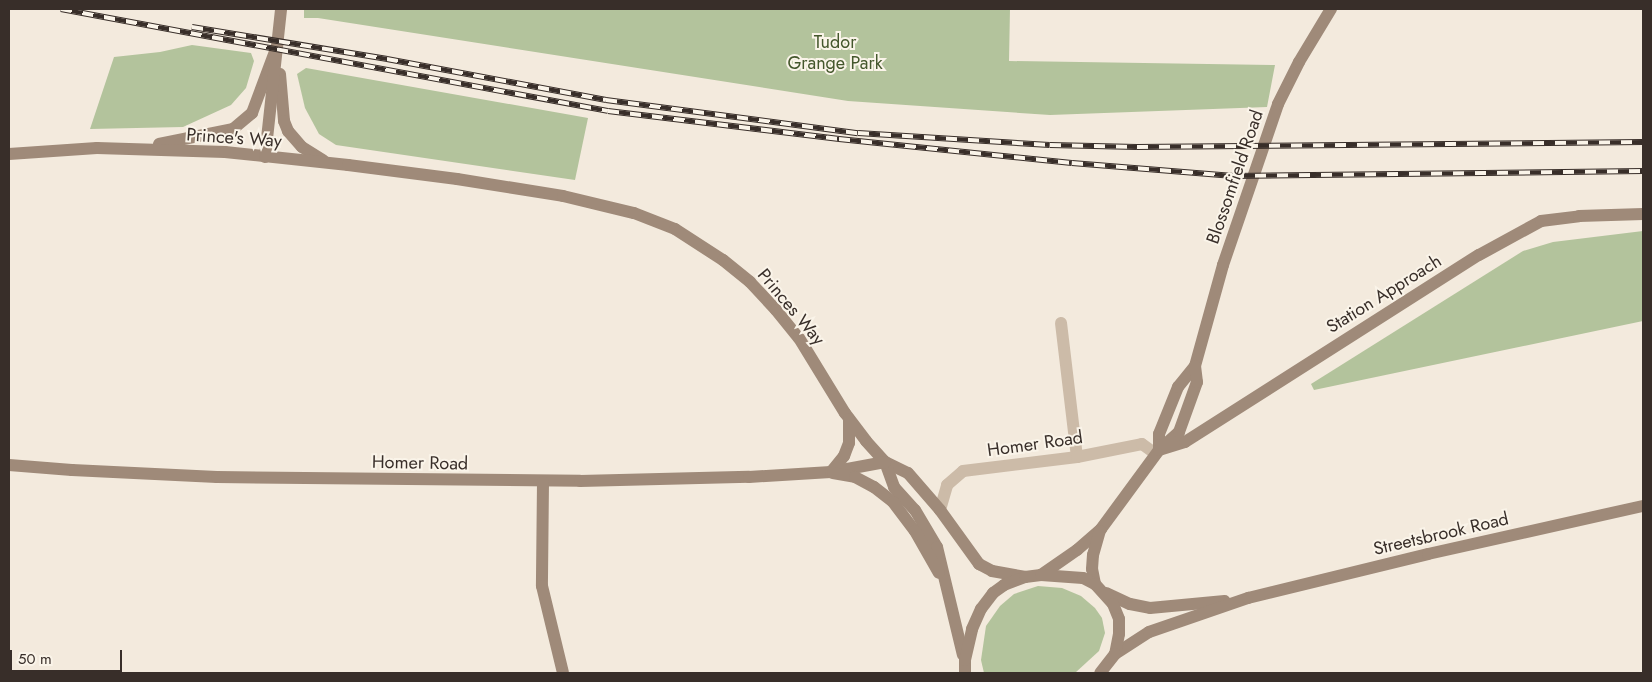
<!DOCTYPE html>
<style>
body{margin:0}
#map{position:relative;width:1652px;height:682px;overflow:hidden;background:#f3eadd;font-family:Jost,sans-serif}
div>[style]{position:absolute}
.green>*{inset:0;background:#b3c39c}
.street>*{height:12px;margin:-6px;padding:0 6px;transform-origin:6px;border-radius:6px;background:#ccbba8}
.secondary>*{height:12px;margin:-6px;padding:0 6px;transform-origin:6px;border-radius:6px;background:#9f8a79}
.rail>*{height:5.5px;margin-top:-2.75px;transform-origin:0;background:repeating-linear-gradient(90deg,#faf4e9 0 11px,#382e29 0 22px);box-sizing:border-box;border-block:1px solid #382e29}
span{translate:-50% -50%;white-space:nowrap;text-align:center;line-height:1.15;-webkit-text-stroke:4px #faf4e9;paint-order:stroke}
.park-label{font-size:18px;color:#44572c}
.street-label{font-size:18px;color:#382e29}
.frame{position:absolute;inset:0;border:10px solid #382e29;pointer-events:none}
.scale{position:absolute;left:10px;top:650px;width:112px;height:22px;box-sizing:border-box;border:2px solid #382e29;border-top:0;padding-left:6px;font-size:15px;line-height:18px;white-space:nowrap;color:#382e29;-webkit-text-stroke:4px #faf4e9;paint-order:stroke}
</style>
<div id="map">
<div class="green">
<div style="clip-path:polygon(304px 9px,1010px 9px,1009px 61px,1275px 65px,1267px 107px,1050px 115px,848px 101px,318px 18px,304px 18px)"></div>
<div style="clip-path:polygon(192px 45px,251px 53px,254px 61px,246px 88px,231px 105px,183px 127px,90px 129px,114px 57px,160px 52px)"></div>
<div style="clip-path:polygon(306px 68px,588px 118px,575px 180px,336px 145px,319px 134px,305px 108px,297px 74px)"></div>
<div style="clip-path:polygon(1643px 231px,1643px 321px,1314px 390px,1311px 384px,1523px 251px,1553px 242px)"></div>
<div style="clip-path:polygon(1038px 586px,1062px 588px,1081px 596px,1095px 608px,1102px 618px,1105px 633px,1099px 651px,1075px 673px,984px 673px,981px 660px,986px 626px,1000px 606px,1014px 594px)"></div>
</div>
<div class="street">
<div style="left:1061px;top:323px;width:135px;rotate:83.2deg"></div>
<div style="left:940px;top:510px;width:26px;rotate:-74deg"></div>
<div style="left:947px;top:485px;width:21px;rotate:-41deg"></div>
<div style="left:963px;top:471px;width:115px;rotate:-7deg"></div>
<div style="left:1077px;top:457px;width:66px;rotate:-11.3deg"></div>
<div style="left:1142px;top:444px;width:17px;rotate:36deg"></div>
</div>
<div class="secondary">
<div style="left:280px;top:74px;width:47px;rotate:85.1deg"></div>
<div style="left:284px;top:121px;width:11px;rotate:68deg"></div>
<div style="left:288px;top:131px;width:21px;rotate:49deg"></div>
<div style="left:302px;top:147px;width:25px;rotate:32deg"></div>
<div style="left:159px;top:144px;width:76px;rotate:-11.5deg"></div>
<div style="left:233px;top:129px;width:25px;rotate:-40deg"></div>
<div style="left:252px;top:113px;width:72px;rotate:-69.5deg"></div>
<div style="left:9px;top:154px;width:88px;rotate:-3.9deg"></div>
<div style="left:97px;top:148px;width:128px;rotate:1.8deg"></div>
<div style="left:225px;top:152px;width:124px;rotate:6deg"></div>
<div style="left:348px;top:165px;width:110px;rotate:7.3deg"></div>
<div style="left:457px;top:179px;width:107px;rotate:9.1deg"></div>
<div style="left:563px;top:196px;width:73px;rotate:13.5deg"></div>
<div style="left:634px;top:213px;width:44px;rotate:21.3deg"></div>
<div style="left:675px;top:229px;width:57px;rotate:32.9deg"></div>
<div style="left:723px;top:260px;width:35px;rotate:39deg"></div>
<div style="left:750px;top:282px;width:38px;rotate:47deg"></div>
<div style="left:776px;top:310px;width:36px;rotate:51deg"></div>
<div style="left:799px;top:338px;width:88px;rotate:58.5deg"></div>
<div style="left:845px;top:413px;width:35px;rotate:53deg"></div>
<div style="left:866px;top:441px;width:28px;rotate:48deg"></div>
<div style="left:885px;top:462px;width:25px;rotate:26deg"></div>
<div style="left:908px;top:473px;width:49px;rotate:49.1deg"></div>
<div style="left:940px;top:510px;width:67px;rotate:54.2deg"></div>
<div style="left:979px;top:564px;width:15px;rotate:28deg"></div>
<div style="left:992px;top:571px;width:34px;rotate:10deg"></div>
<div style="left:265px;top:157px;width:149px;rotate:-83.8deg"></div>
<div style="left:1159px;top:450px;width:27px;rotate:-17deg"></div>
<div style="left:1185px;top:442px;width:348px;rotate:-32.5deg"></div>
<div style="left:1479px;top:255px;width:71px;rotate:-28.7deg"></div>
<div style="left:1541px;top:221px;width:38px;rotate:-7deg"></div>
<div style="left:1579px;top:216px;width:64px;rotate:-1.8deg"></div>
<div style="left:1159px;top:450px;width:16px;rotate:-90deg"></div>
<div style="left:1159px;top:434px;width:51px;rotate:-68deg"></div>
<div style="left:1178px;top:387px;width:27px;rotate:-51deg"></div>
<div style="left:1195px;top:366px;width:105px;rotate:-74.5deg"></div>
<div style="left:1223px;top:265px;width:170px;rotate:-71.1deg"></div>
<div style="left:1278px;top:104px;width:47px;rotate:-63.4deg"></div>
<div style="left:1299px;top:62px;width:62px;rotate:-58.9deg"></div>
<div style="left:885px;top:462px;width:27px;rotate:70deg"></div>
<div style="left:894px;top:487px;width:31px;rotate:48deg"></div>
<div style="left:915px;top:510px;width:43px;rotate:59.3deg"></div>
<div style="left:937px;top:547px;width:111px;rotate:76.5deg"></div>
<div style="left:9px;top:465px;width:63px;rotate:4.5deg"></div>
<div style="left:72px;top:470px;width:145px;rotate:2.8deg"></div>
<div style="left:217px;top:477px;width:363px;rotate:0.6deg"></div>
<div style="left:580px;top:481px;width:169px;rotate:-1.4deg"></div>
<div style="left:749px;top:477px;width:82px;rotate:-3.5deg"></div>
<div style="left:831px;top:472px;width:55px;rotate:-10.5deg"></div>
<div style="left:831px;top:472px;width:21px;rotate:-51deg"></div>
<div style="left:844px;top:456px;width:14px;rotate:-69deg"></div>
<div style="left:849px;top:443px;width:24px;rotate:-90deg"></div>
<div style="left:833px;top:473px;width:22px;rotate:10deg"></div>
<div style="left:855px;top:477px;width:21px;rotate:28deg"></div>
<div style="left:874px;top:487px;width:24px;rotate:38deg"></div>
<div style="left:893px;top:502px;width:36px;rotate:53deg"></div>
<div style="left:915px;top:531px;width:48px;rotate:60.3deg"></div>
<div style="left:543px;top:482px;width:104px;rotate:90.6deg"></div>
<div style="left:542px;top:586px;width:89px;rotate:76.4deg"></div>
<div style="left:1041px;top:575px;width:44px;rotate:-34.8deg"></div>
<div style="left:1077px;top:550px;width:32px;rotate:-41deg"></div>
<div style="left:1101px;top:529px;width:98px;rotate:-53.7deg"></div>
<div style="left:1159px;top:450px;width:27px;rotate:-42deg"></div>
<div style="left:1179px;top:432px;width:53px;rotate:-70.2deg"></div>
<div style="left:1197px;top:382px;width:16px;rotate:-97deg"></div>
<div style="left:1095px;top:584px;width:15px;rotate:-101deg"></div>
<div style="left:1092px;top:569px;width:14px;rotate:-86deg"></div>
<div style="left:1093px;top:555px;width:25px;rotate:-74deg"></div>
<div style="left:1106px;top:593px;width:26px;rotate:25deg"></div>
<div style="left:1130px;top:604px;width:20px;rotate:11deg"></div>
<div style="left:1150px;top:608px;width:75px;rotate:-5.3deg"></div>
<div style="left:1115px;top:654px;width:40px;rotate:-32.9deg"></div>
<div style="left:1149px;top:632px;width:105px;rotate:-19deg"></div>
<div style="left:1248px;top:598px;width:185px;rotate:-13.7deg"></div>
<div style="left:1428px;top:554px;width:220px;rotate:-12.6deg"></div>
<div style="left:965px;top:673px;width:13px;rotate:-90deg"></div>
<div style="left:965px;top:660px;width:32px;rotate:-77deg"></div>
<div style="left:972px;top:629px;width:22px;rotate:-66deg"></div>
<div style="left:981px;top:609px;width:20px;rotate:-53deg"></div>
<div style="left:993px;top:593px;width:14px;rotate:-36deg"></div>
<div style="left:1004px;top:585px;width:22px;rotate:-21deg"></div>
<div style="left:1025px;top:577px;width:16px;rotate:-7deg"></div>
<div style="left:1041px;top:575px;width:42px;rotate:4.1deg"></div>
<div style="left:1083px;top:578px;width:13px;rotate:27deg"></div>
<div style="left:1095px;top:584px;width:27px;rotate:48deg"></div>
<div style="left:1113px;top:604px;width:16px;rotate:68deg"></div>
<div style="left:1119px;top:619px;width:15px;rotate:90deg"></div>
<div style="left:1119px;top:634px;width:20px;rotate:101deg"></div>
<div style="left:1115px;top:654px;width:24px;rotate:128deg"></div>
</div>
<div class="rail">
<div style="left:61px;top:9px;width:556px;rotate:10.56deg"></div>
<div style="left:608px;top:111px;width:233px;rotate:6.9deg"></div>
<div style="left:839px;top:139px;width:234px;rotate:5.9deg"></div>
<div style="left:1072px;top:163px;width:162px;rotate:4.6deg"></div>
<div style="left:1233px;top:176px;width:410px;rotate:-0.7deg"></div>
<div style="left:192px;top:27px;width:198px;rotate:9.3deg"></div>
<div style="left:387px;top:59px;width:223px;rotate:10.6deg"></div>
<div style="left:606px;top:100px;width:254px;rotate:7.5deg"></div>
<div style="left:858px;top:133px;width:192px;rotate:3.6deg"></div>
<div style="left:1050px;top:145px;width:87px;rotate:1.3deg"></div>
<div style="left:1137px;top:147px;width:506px;rotate:-0.57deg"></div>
</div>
<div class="park-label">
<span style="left:835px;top:53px">Tudor<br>Grange Park</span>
</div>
<div class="street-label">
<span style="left:234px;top:138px;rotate:4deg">Prince's Way</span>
<span style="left:1235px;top:177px;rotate:-71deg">Blossomfield Road</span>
<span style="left:1384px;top:294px;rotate:-32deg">Station Approach</span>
<span style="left:791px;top:307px;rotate:50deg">Princes Way</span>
<span style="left:1035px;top:444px;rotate:-8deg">Homer Road</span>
<span style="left:420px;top:463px;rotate:1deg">Homer Road</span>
<span style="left:1441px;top:534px;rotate:-13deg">Streetsbrook Road</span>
</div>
<div class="frame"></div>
<div class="scale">50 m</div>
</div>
